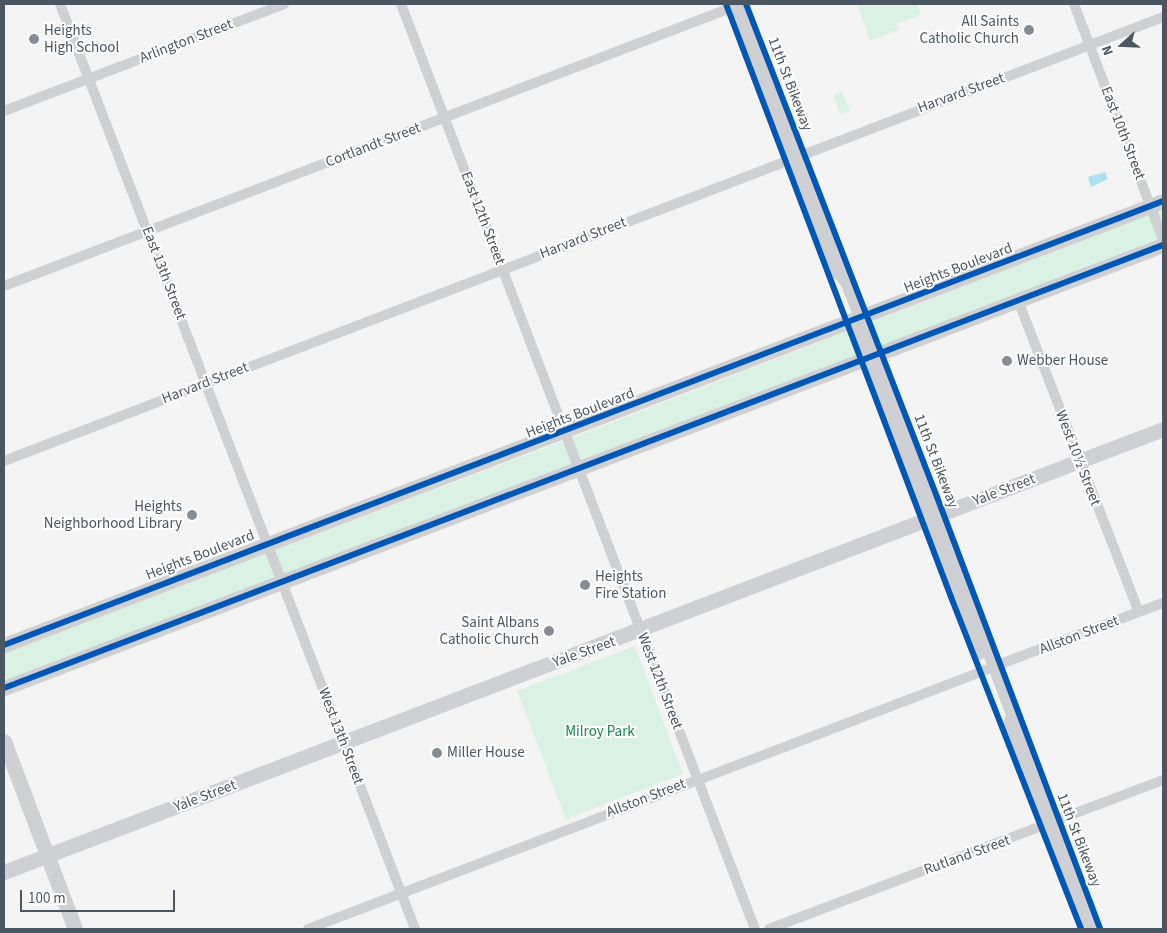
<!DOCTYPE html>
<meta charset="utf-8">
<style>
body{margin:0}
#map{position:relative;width:1167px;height:933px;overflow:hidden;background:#f4f4f4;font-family:"Source Sans 3",sans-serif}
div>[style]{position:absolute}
.green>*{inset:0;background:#d9f2e3}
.water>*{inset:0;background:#aee2f0}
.street>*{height:10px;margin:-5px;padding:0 5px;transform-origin:5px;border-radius:5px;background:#ced0d2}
.secondary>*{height:15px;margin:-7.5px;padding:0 7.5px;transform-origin:7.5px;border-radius:7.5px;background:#ced0d4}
.cycleway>*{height:6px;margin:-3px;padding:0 3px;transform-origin:3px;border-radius:3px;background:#0057b8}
.dots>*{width:14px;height:14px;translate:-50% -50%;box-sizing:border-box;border:2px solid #fff;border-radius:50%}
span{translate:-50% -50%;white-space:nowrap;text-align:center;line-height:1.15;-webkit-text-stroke:4px #fff;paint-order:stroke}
.poi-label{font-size:15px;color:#4a5661}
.right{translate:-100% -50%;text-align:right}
.left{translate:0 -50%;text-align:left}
.street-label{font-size:15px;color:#4a5661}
.park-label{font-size:15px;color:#17864f}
.frame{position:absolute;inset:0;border:5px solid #4a5661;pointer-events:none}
.north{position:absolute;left:1097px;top:20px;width:50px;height:50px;-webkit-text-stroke:4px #fff;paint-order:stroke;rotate:250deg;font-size:14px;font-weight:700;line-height:20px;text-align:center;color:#4a5661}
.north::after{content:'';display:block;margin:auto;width:18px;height:22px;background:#4a5661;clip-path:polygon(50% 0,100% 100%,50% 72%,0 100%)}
.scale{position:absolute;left:20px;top:890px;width:155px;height:22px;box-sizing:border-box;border:2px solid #4a5661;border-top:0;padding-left:6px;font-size:15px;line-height:18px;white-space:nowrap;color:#4a5661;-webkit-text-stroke:4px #fff;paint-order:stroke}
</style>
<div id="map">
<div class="green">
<div style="clip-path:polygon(857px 4px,917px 4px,921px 15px,896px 24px,898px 30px,870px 41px)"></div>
<div style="clip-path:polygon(842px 91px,850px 111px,840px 114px,833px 95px)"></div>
<div style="clip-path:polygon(1163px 209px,1163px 239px,4px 683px,4px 652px,577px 436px)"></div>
<div style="clip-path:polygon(635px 646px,683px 774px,566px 819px,517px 691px)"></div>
</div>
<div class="water">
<div style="clip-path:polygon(1105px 172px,1108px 179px,1091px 187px,1088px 177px)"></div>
</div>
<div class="street">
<div style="left:60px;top:4px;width:991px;rotate:69deg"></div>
<div style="left:401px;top:4px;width:990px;rotate:69.06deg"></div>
<div style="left:1074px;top:4px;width:251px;rotate:69.3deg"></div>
<div style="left:4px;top:111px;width:300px;rotate:-20.9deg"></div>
<div style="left:4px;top:286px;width:789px;rotate:-20.94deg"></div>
<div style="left:1019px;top:303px;width:331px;rotate:68.8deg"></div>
<div style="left:4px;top:461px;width:1241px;rotate:-20.96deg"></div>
<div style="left:995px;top:666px;width:179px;rotate:-20.6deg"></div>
<div style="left:308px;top:929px;width:726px;rotate:-20.91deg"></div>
<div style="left:769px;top:929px;width:421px;rotate:-20.7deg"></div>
</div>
<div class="secondary">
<div style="left:736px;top:4px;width:287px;rotate:69deg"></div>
<div style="left:839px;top:272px;width:12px;rotate:48deg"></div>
<div style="left:847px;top:281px;width:149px;rotate:68.4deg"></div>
<div style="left:902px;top:420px;width:313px;rotate:69.3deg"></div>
<div style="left:1013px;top:713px;width:10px;rotate:101deg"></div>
<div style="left:1011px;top:723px;width:44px;rotate:69.9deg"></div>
<div style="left:1026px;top:764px;width:177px;rotate:68.8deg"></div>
<div style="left:853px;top:323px;width:352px;rotate:69.2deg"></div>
<div style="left:4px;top:645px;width:1241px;rotate:-20.96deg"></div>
<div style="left:4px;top:688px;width:1241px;rotate:-20.92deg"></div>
<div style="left:4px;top:741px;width:201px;rotate:69.3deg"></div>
<div style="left:4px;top:872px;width:1241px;rotate:-20.92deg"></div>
</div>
<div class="cycleway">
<div style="left:726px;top:4px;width:634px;rotate:69.22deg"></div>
<div style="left:951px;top:597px;width:357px;rotate:68.6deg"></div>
<div style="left:746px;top:4px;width:529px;rotate:68.82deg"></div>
<div style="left:937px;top:497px;width:462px;rotate:69.3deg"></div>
<div style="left:4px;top:645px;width:1241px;rotate:-20.96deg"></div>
<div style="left:4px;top:688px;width:1241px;rotate:-20.92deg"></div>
</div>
<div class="dots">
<div style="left:1029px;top:30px;background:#868d94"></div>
<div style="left:34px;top:39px;background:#868d94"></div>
<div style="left:1007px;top:361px;background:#868d94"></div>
<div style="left:192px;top:515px;background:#868d94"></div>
<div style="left:585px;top:585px;background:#868d94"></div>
<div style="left:549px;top:631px;background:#868d94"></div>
<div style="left:437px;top:753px;background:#868d94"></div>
</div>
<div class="poi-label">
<span class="right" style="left:1019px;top:30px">All Saints<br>Catholic Church</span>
<span class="left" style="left:44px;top:39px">Heights<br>High School</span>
<span class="left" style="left:1017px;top:361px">Webber House</span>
<span class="right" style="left:182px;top:515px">Heights<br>Neighborhood Library</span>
<span class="left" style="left:595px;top:585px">Heights<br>Fire Station</span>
<span class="right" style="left:539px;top:631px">Saint Albans<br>Catholic Church</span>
<span class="left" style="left:447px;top:753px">Miller House</span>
</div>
<div class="street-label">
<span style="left:186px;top:41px;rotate:-21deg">Arlington Street</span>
<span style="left:790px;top:84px;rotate:69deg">11th St Bikeway</span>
<span style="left:961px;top:93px;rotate:-20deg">Harvard Street</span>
<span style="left:1123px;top:133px;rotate:69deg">East 10th Street</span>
<span style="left:373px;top:145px;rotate:-21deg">Cortlandt Street</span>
<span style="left:483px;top:218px;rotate:69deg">East 12th Street</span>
<span style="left:583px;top:238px;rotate:-21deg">Harvard Street</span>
<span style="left:958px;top:268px;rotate:-21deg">Heights Boulevard</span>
<span style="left:164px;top:273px;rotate:69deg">East 13th Street</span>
<span style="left:205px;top:383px;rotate:-21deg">Harvard Street</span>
<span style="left:580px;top:413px;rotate:-21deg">Heights Boulevard</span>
<span style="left:1078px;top:458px;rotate:69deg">West 10½ Street</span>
<span style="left:936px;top:461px;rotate:69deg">11th St Bikeway</span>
<span style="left:1004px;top:490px;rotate:-21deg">Yale Street</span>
<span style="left:200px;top:555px;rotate:-21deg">Heights Boulevard</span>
<span style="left:1079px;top:635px;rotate:-21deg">Allston Street</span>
<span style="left:584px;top:652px;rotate:-20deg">Yale Street</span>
<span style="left:660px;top:681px;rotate:69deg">West 12th Street</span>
<span style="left:341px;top:736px;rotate:69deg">West 13th Street</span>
<span style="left:205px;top:796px;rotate:-21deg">Yale Street</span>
<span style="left:646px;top:798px;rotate:-21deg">Allston Street</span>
<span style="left:1079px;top:840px;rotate:69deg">11th St Bikeway</span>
<span style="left:967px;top:855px;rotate:-20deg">Rutland Street</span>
</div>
<div class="park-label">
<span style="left:600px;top:732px">Milroy Park</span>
</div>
<div class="frame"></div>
<div class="north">N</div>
<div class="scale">100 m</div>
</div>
